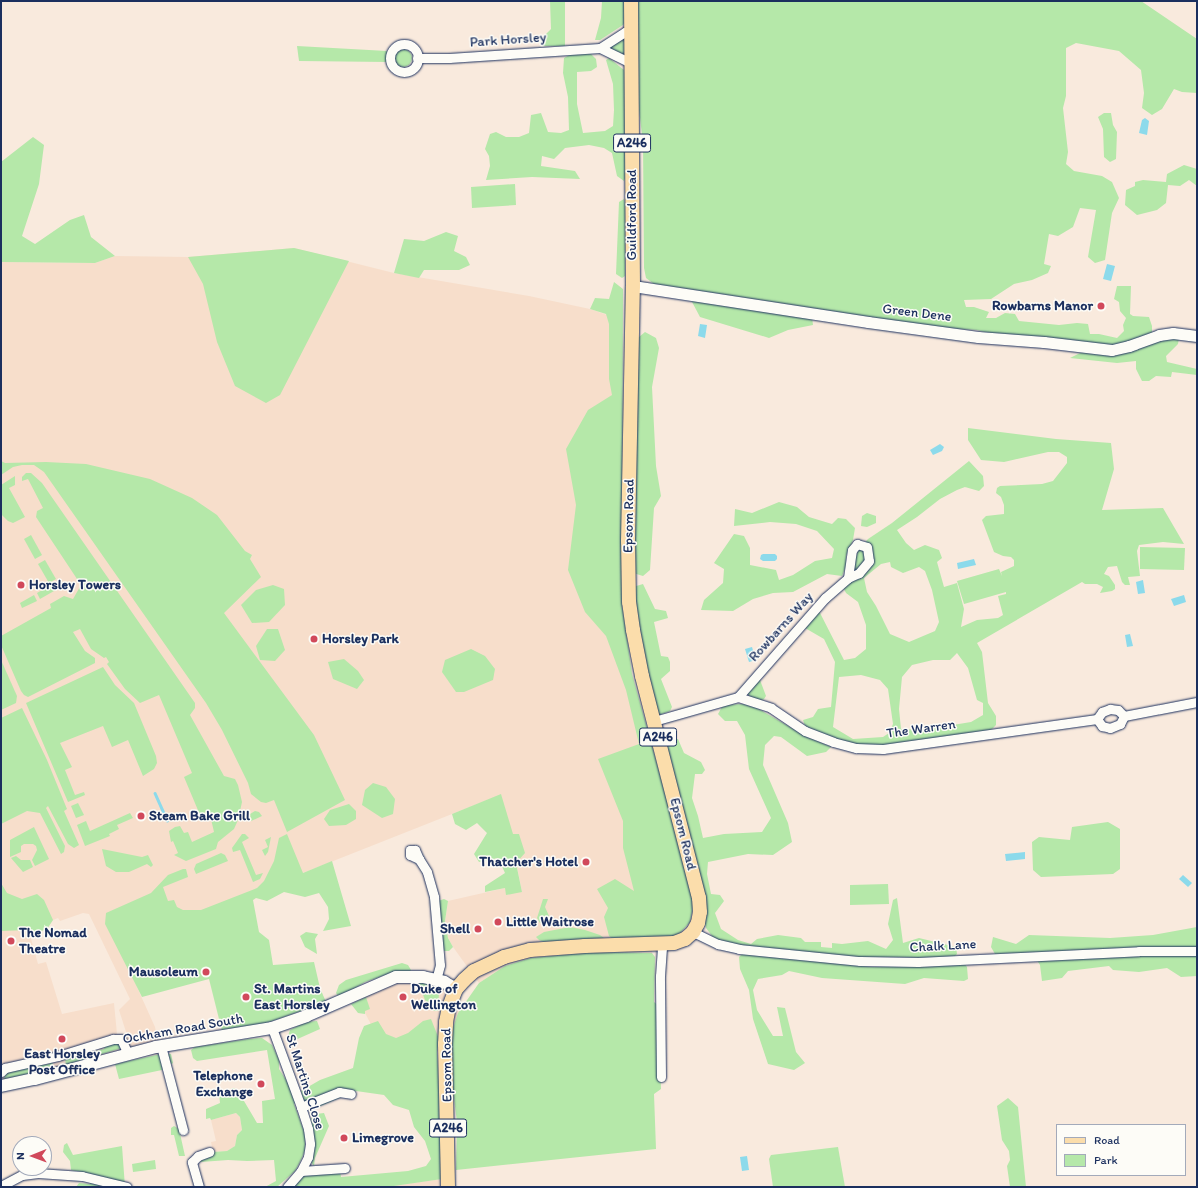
<!DOCTYPE html>
<style>
body{margin:0}
#map{position:relative;width:1198px;height:1188px;overflow:hidden;background:#f9eadd;font-family:Itim,sans-serif}
div>[style]{position:absolute}
.built>*{inset:0;background:#f7decb}
.green>*{inset:0;background:#b5e8a9}
.round{border-radius:50%}
.water>*{inset:0;background:#8cdaeb}
.stream>*{height:2.5px;margin:-1.25px;padding:0 1.25px;transform-origin:1.25px;border-radius:1.25px;background:#8cdaeb}
.roads{filter:drop-shadow(0 0 1px #1b2f5e) drop-shadow(0 0 1px #1b2f5e)}
.minor>*{height:9px;margin:-4.5px;padding:0 4.5px;transform-origin:4.5px;border-radius:4.5px;background:#fdfcf7}
.minor>.ring{margin:-4.5px;padding:0;box-sizing:content-box;background:none;border:9px solid #fdfcf7;border-radius:50%}
.tertiary>*{height:11px;margin:-5.5px;padding:0 5.5px;transform-origin:5.5px;border-radius:5.5px;background:#fdfcf7}
.secondary>*{height:12px;margin:-6px;padding:0 6px;transform-origin:6px;border-radius:6px;background:#fdfcf7}
.primary>*{height:14px;margin:-7px;padding:0 7px;transform-origin:7px;border-radius:7px;background:#fbddab}
.dots>*{width:11px;height:11px;translate:-50% -50%;box-sizing:border-box;border:2px solid #fdfcf7;border-radius:50%}
span{translate:-50% -50%;white-space:nowrap;text-align:center;line-height:1.15;-webkit-text-stroke:3px #fdfcf7;paint-order:stroke}
.shield-label span{padding:1px 3px;background:#fdfcf7;border:1px solid;border-radius:3px;-webkit-text-stroke-width:0}
.shield-label{font-size:13px;color:#1b2f5e;font-weight:700}
.street-label{font-size:14px;color:#1b2f5e}
.poi-label{font-size:14px;color:#1b2f5e;font-weight:700}
.right{translate:-100% -50%;text-align:right}
.left{translate:0 -50%;text-align:left}
.frame{position:absolute;inset:0;border:2px solid #1b2f5e;pointer-events:none}
.legend{position:absolute;left:1056px;top:1124px;width:130px;height:52px;box-sizing:border-box;background:#fdfcf7;border:1px solid #a3aaba;margin:0;padding:5px 7px;list-style:none;font-size:12px;color:#1b2f5e}
.legend li{display:flex;align-items:center;gap:8px;height:20px}
.legend b{width:20px;border:1px solid #a3aaba}
.north{position:absolute;left:12px;top:1136px;width:40px;height:40px;box-sizing:border-box;background:#fdfcf7;border:1px solid #a3aaba;border-radius:50%;rotate:269deg;font-size:11px;font-weight:700;line-height:16px;text-align:center;color:#1b2f5e}
.north::after{content:'';display:block;margin:auto;width:14px;height:18px;background:#d1495b;clip-path:polygon(50% 0,100% 100%,50% 72%,0 100%)}
</style>
<div id="map">
<div class="built">
<div style="clip-path:polygon(evenodd,294px 248px,394px 273px,529px 296px,590px 309px,622px 320px,622px 604px,632px 674px,672px 816px,690px 922px,681px 932px,651px 942px,652px 953px,592px 952px,531px 958px,505px 966px,479px 983px,453px 947px,448px 938px,445px 921px,448px 901px,505px 888px,522px 892px,512px 842px,495px 797px,303px 873px,267px 890px,253px 900px,122px 954px,155px 1027px,161px 1054px,135px 1058px,22px 1088px,1px 1091px,1px 262px,95px 263px,115px 256px,188px 257px,294px 248px,83px 913px,89px 914px,130px 999px,119px 1010px,127px 1035px,117px 1034px,114px 1003px,62px 1014px,46px 962px,38px 964px,30px 935px,47px 929px,53px 920px,58px 918px,60px 921px,83px 913px)"></div>
<div style="clip-path:polygon(420px 981px,434px 986px,464px 1004px,458px 1013px,450px 1050px,388px 1057px,364px 1011px,368px 1003px,364px 994px,385px 984px)"></div>
<div style="clip-path:polygon(236px 1113px,240px 1117px,242px 1130px,237px 1135px,235px 1146px,227px 1151px,213px 1152px,211px 1142px,216px 1141px,211px 1120px)"></div>
<div style="clip-path:polygon(442px 1179px,444px 1187px,387px 1187px,389px 1186px)"></div>
</div>
<div class="green">
<div style="clip-path:polygon(550px 1px,565px 1px,565px 46px,542px 46px,542px 38px,551px 29px)"></div>
<div style="clip-path:polygon(602px 1px,627px 1px,627px 18px,623px 25px,600px 40px,595px 40px,601px 18px)"></div>
<div style="clip-path:polygon(638px 1px,1141px 1px,1197px 39px,1197px 93px,1182px 92px,1174px 89px,1162px 109px,1152px 115px,1142px 108px,1144px 93px,1141px 70px,1119px 51px,1076px 43px,1066px 48px,1066px 96px,1063px 108px,1068px 152px,1066px 164px,1074px 171px,1102px 176px,1112px 182px,1119px 198px,1112px 213px,1105px 260px,1095px 263px,1088px 257px,1096px 210px,1080px 208px,1073px 227px,1058px 236px,1049px 234px,1044px 264px,1051px 266px,1048px 273px,1032px 280px,1014px 284px,991px 299px,964px 300px,966px 307px,974px 307px,989px 312px,986px 318px,996px 318px,1005px 313px,1015px 314px,1019px 321px,1059px 325px,1077px 323px,1088px 324px,1090px 334px,1099px 334px,1117px 338px,1124px 331px,1123px 325px,1126px 318px,1120px 311px,1119px 302px,1114px 299px,1117px 286px,1131px 286px,1130px 314px,1133px 316px,1149px 317px,1152px 326px,1152px 336px,1111px 346px,988px 333px,977px 330px,941px 328px,654px 284px,646px 278px,644px 268px,643px 143px,638px 101px)"></div>
<div style="clip-path:polygon(624px 38px,628px 40px,628px 56px,612px 52px,610px 46px)"></div>
<div style="clip-path:polygon(297px 46px,387px 51px,387px 62px,299px 61px)"></div>
<div class="round" style="left:394px;top:49px;width:18px;height:18px"></div>
<div style="clip-path:polygon(573px 53px,591px 54px,596px 59px,597px 67px,591px 71px,577px 72px,577px 104px,583px 133px,605px 131px,613px 126px,614px 110px,613px 84px,606px 60px,609px 58px,624px 70px,628px 77px,626px 176px,624px 181px,617px 176px,612px 153px,604px 148px,589px 145px,565px 148px,554px 159px,542px 156px,541px 166px,575px 171px,580px 179px,532px 177px,486px 180px,490px 166px,489px 156px,485px 149px,490px 134px,496px 132px,506px 137px,519px 137px,529px 133px,531px 115px,541px 113px,548px 132px,561px 133px,569px 130px,568px 97px,563px 73px,564px 58px)"></div>
<div style="clip-path:polygon(1104px 113px,1111px 113px,1113px 125px,1117px 132px,1116px 159px,1110px 162px,1104px 157px,1103px 129px,1098px 117px)"></div>
<div style="clip-path:polygon(33px 137px,44px 145px,39px 184px,22px 236px,35px 244px,70px 220px,84px 215px,91px 237px,115px 256px,95px 263px,1px 262px,1px 162px)"></div>
<div style="clip-path:polygon(1184px 165px,1197px 169px,1197px 186px,1189px 180px,1180px 186px,1168px 185px,1166px 203px,1157px 210px,1137px 215px,1125px 205px,1126px 190px,1135px 186px,1135px 182px,1143px 180px,1166px 182px,1167px 174px)"></div>
<div style="clip-path:polygon(515px 184px,516px 205px,472px 208px,471px 187px)"></div>
<div style="clip-path:polygon(624px 199px,625px 205px,625px 276px,622px 278px,616px 274px,619px 202px)"></div>
<div style="clip-path:polygon(446px 232px,458px 236px,454px 251px,466px 257px,470px 265px,459px 270px,424px 270px,419px 278px,394px 273px,404px 239px,424px 241px)"></div>
<div style="clip-path:polygon(294px 248px,349px 261px,280px 395px,266px 403px,235px 386px,217px 342px,203px 284px,188px 257px)"></div>
<div style="clip-path:polygon(614px 282px,623px 289px,622px 604px,632px 674px,692px 890px,693px 907px,690px 922px,681px 932px,669px 941px,614px 940px,609px 936px,604px 917px,608px 908px,597px 889px,615px 879px,634px 891px,623px 848px,623px 821px,598px 759px,639px 744px,626px 690px,606px 636px,585px 612px,568px 570px,576px 505px,566px 449px,588px 410px,612px 395px,609px 379px,609px 324px,606px 314px,590px 309px,595px 298px,609px 299px)"></div>
<div style="clip-path:polygon(691px 300px,812px 317px,813px 325px,788px 330px,769px 338px,700px 317px)"></div>
<div style="clip-path:polygon(645px 332px,656px 338px,659px 348px,652px 387px,656px 466px,661px 496px,654px 508px,650px 570px,643px 576px,633px 573px,639px 337px)"></div>
<div style="clip-path:polygon(1171px 336px,1179px 338px,1178px 344px,1166px 356px,1167px 362px,1197px 369px,1197px 375px,1172px 372px,1171px 377px,1156px 376px,1149px 381px,1142px 381px,1136px 369px,1136px 361px,1117px 363px,1070px 358px,1084px 351px)"></div>
<div style="clip-path:polygon(evenodd,968px 428px,1056px 439px,1111px 443px,1114px 469px,1102px 510px,1163px 508px,1184px 544px,1163px 542px,1139px 545px,1137px 551px,1140px 576px,1128px 577px,1130px 585px,1125px 585px,1122px 582px,1117px 566px,1108px 567px,1104px 574px,1109px 576px,1115px 585px,1115px 589px,1112px 591px,1100px 593px,1103px 587px,1097px 584px,1085px 584px,1082px 582px,977px 643px,982px 652px,988px 703px,996px 716px,996px 725px,990px 731px,870px 747px,842px 742px,805px 726px,803px 720px,813px 717px,818px 709px,831px 707px,835px 662px,824px 639px,805px 628px,819px 611px,844px 660px,855px 658px,866px 649px,866px 625px,858px 602px,846px 593px,843px 587px,859px 549px,868px 539px,892px 523px,969px 461px,983px 476px,984px 486px,979px 491px,965px 487px,957px 490px,940px 499px,917px 517px,897px 530px,906px 543px,914px 550px,925px 545px,939px 550px,942px 558px,937px 562px,944px 587px,957px 583px,964px 609px,961px 627px,977px 620px,998px 618px,1003px 615px,998px 596px,1006px 594px,1006px 592px,964px 604px,957px 581px,999px 569px,1002px 576px,1001px 572px,1014px 566px,1014px 560px,1011px 557px,1003px 556px,994px 552px,982px 520px,986px 516px,1004px 514px,1004px 505px,1001px 497px,996px 493px,997px 488px,1000px 486px,1042px 484px,1053px 481px,1067px 463px,1067px 457px,1059px 452px,1048px 452px,1004px 462px,981px 460px,968px 440px,968px 428px,890px 562px,891px 567px,903px 573px,919px 567px,925px 571px,932px 590px,939px 622px,935px 631px,909px 642px,890px 634px,876px 606px,867px 592px,864px 578px,881px 564px,890px 562px,968px 428px,957px 653px,968px 668px,977px 700px,983px 703px,983px 715px,971px 722px,922px 730px,901px 729px,899px 709px,902px 677px,912px 665px,933px 660px,950px 660px,957px 653px,968px 428px,861px 675px,880px 680px,888px 689px,893px 724px,889px 733px,883px 737px,853px 739px,833px 727px,839px 677px,861px 675px)"></div>
<div style="clip-path:polygon(1px 461px,5px 463px,46px 462px,86px 464px,150px 479px,192px 498px,217px 515px,245px 551px,252px 555px,250px 559px,261px 577px,224px 613px,314px 735px,345px 800px,287px 832px,274px 800px,266px 803px,261px 802px,251px 794px,248px 783px,222px 730px,206px 703px,44px 472px,34px 465px,22px 465px,13px 467px,1px 475px)"></div>
<div style="clip-path:polygon(26px 473px,31px 473px,42px 483px,195px 703px,195px 708px,190px 715px,224px 776px,235px 779px,238px 785px,242px 802px,238px 820px,234px 829px,218px 842px,216px 849px,186px 861px,174px 855px,178px 853px,173px 841px,171px 842px,169px 831px,175px 827px,180px 826px,184px 833px,188px 832px,192px 842px,214px 832px,211px 819px,209px 820px,206px 812px,200px 815px,184px 777px,192px 773px,159px 695px,140px 703px,125px 689px,107px 664px,109px 662px,106px 657px,104px 658px,91px 649px,80px 629px,73px 632px,85px 651px,95px 658px,95px 663px,28px 697px,24px 695px,21px 691px,1px 645px,1px 636px,51px 608px,50px 604px,64px 596px,73px 599px,81px 585px,36px 517px,37px 511px,43px 508px,28px 479px,22px 481px,22px 477px)"></div>
<div style="clip-path:polygon(15px 476px,15px 485px,9px 488px,25px 517px,13px 523px,8px 521px,1px 514px,1px 485px)"></div>
<div style="clip-path:polygon(779px 502px,797px 507px,809px 517px,832px 524px,838px 518px,846px 519px,855px 528px,853px 540px,846px 556px,846px 566px,842px 576px,827px 574px,793px 592px,773px 593px,753px 599px,733px 611px,701px 610px,704px 600px,723px 583px,724px 569px,714px 563px,734px 534px,744px 536px,750px 548px,750px 565px,776px 570px,779px 580px,793px 575px,815px 561px,832px 558px,834px 549px,817px 531px,796px 524px,770px 522px,734px 526px,735px 509px,752px 513px)"></div>
<div style="clip-path:polygon(867px 513px,876px 516px,876px 523px,867px 527px,861px 526px,862px 516px)"></div>
<div style="clip-path:polygon(31px 535px,42px 555px,35px 559px,24px 539px)"></div>
<div style="clip-path:polygon(1140px 547px,1185px 548px,1184px 570px,1140px 569px)"></div>
<div style="clip-path:polygon(45px 560px,56px 579px,49px 583px,38px 564px)"></div>
<div style="clip-path:polygon(58px 581px,61px 587px,40px 599px,37px 593px)"></div>
<div style="clip-path:polygon(643px 584px,655px 609px,666px 611px,668px 618px,654px 622px,661px 656px,668px 657px,670px 662px,670px 671px,661px 679px,672px 707px,670px 711px,659px 715px,644px 672px,633px 587px)"></div>
<div style="clip-path:polygon(273px 585px,284px 589px,285px 605px,269px 622px,252px 623px,241px 605px,256px 590px)"></div>
<div style="clip-path:polygon(34px 595px,37px 601px,22px 608px,20px 603px)"></div>
<div style="clip-path:polygon(267px 629px,278px 629px,285px 650px,275px 661px,260px 660px,256px 646px)"></div>
<div style="clip-path:polygon(471px 649px,485px 656px,495px 669px,493px 680px,464px 692px,456px 692px,442px 672px,445px 660px)"></div>
<div style="clip-path:polygon(344px 659px,358px 671px,364px 680px,357px 689px,333px 679px,328px 662px)"></div>
<div style="clip-path:polygon(1px 660px,17px 696px,16px 703px,1px 710px)"></div>
<div style="clip-path:polygon(103px 667px,115px 685px,134px 703px,156px 756px,157px 763px,154px 769px,143px 776px,128px 740px,112px 747px,103px 726px,60px 743px,72px 767px,65px 770px,75px 795px,84px 792px,85px 795px,68px 802px,26px 703px)"></div>
<div style="clip-path:polygon(758px 679px,760px 680px,766px 696px,764px 699px,760px 701px,750px 697px,746px 691px)"></div>
<div style="clip-path:polygon(743px 704px,757px 708px,802px 734px,831px 747px,826px 752px,807px 756px,781px 737px,774px 736px,765px 745px,763px 765px,788px 823px,792px 842px,773px 855px,748px 854px,708px 862px,707px 874px,711px 894px,720px 895px,724px 901px,715px 913px,721px 929px,738px 940px,751px 944px,757px 939px,778px 935px,801px 938px,805px 942px,821px 942px,821px 947px,832px 948px,832px 943px,842px 944px,868px 941px,886px 949px,893px 940px,888px 924px,893px 900px,897px 898px,903px 943px,919px 938px,956px 947px,957px 954px,953px 958px,845px 957px,746px 948px,715px 940px,706px 928px,664px 746px,666px 740px,678px 739px,684px 753px,701px 762px,705px 770px,702px 774px,695px 774px,692px 798px,698px 816px,703px 838px,724px 834px,762px 832px,771px 818px,749px 769px,745px 735px,737px 721px,725px 721px,718px 714px,723px 705px)"></div>
<div style="clip-path:polygon(22px 708px,47px 760px,67px 809px,64px 811px,79px 845px,74px 848px,68px 844px,48px 806px,46px 808px,65px 846px,64px 852px,61px 854px,40px 813px,27px 811px,1px 824px,1px 718px)"></div>
<div style="clip-path:polygon(373px 783px,386px 787px,395px 799px,393px 814px,382px 818px,362px 805px,365px 790px)"></div>
<div style="clip-path:polygon(501px 794px,513px 834px,519px 834px,525px 853px,516px 863px,522px 892px,506px 895px,505px 888px,485px 892px,485px 886px,505px 873px,498px 858px,479px 862px,474px 854px,487px 833px,477px 823px,466px 830px,455px 824px,452px 814px)"></div>
<div style="clip-path:polygon(78px 803px,84px 815px,76px 818px,71px 806px)"></div>
<div style="clip-path:polygon(349px 804px,356px 811px,356px 819px,346px 825px,329px 826px,324px 819px,330px 810px)"></div>
<div style="clip-path:polygon(255px 811px,259px 812px,262px 816px,251px 821px,250px 814px)"></div>
<div style="clip-path:polygon(130px 813px,133px 818px,117px 825px,119px 829px,109px 834px,110px 836px,85px 846px,77px 825px,86px 821px,90px 831px)"></div>
<div style="clip-path:polygon(1108px 822px,1120px 829px,1120px 869px,1113px 874px,1041px 877px,1033px 870px,1032px 842px,1039px 837px,1070px 840px,1072px 827px)"></div>
<div style="clip-path:polygon(34px 827px,49px 859px,35px 866px,32px 860px,37px 850px,36px 846px,33px 844px,24px 844px,21px 846px,21px 852px,10px 857px,10px 840px)"></div>
<div style="clip-path:polygon(242px 834px,245px 834px,249px 838px,242px 842px,256px 875px,263px 873px,260px 879px,253px 882px,240px 850px,233px 852px,232px 848px)"></div>
<div style="clip-path:polygon(287px 834px,303px 873px,332px 861px,351px 926px,323px 931px,329px 919px,328px 907px,319px 893px,305px 897px,284px 892px,267px 901px,256px 898px,253px 900px,259px 932px,269px 940px,273px 965px,314px 962px,320px 988px,326px 1002px,264px 1024px,222px 1031px,209px 979px,142px 997px,105px 924px,106px 913px,151px 893px,168px 875px,183px 869px,186px 869px,188px 877px,163px 887px,168px 901px,174px 900px,177px 907px,183px 910px,201px 910px,257px 888px,264px 881px,274px 861px,279px 838px)"></div>
<div style="clip-path:polygon(271px 837px,268px 852px,265px 856px,262px 850px,268px 847px,265px 840px)"></div>
<div style="clip-path:polygon(102px 849px,142px 857px,148px 855px,153px 865px,151px 867px,147px 864px,129px 872px,116px 872px,106px 866px)"></div>
<div style="clip-path:polygon(221px 853px,225px 855px,228px 861px,196px 874px,194px 869px,196px 864px)"></div>
<div style="clip-path:polygon(16px 856px,21px 860px,30px 860px,33px 867px,23px 872px,11px 858px)"></div>
<div style="clip-path:polygon(1px 883px,7px 893px,22px 899px,37px 894px,44px 900px,53px 920px,47px 929px,30px 935px,27px 930px,1px 931px)"></div>
<div style="clip-path:polygon(888px 884px,889px 904px,850px 905px,850px 885px)"></div>
<div style="clip-path:polygon(444px 899px,448px 901px,445px 921px,448px 938px,453px 947px,449px 951px,442px 951px,438px 901px)"></div>
<div style="clip-path:polygon(543px 899px,548px 899px,545px 907px,549px 916px,547px 920px,540px 923px,537px 918px)"></div>
<div style="clip-path:polygon(570px 927px,585px 930px,600px 935px,604px 938px,544px 942px,539px 940px,536px 937px,544px 932px)"></div>
<div style="clip-path:polygon(1197px 927px,1197px 947px,995px 954px,991px 947px,993px 937px,1016px 944px,1029px 935px,1110px 938px,1153px 935px)"></div>
<div style="clip-path:polygon(306px 932px,318px 934px,315px 939px,317px 954px,305px 947px,300px 936px)"></div>
<div style="clip-path:polygon(592px 952px,652px 953px,655px 957px,654px 1002px,659px 1006px,661px 1089px,654px 1094px,656px 1149px,456px 1170px,457px 1122px,451px 1075px,452px 1031px,458px 1013px,479px 983px,505px 966px,531px 958px)"></div>
<div style="clip-path:polygon(743px 953px,873px 967px,963px 962px,967px 967px,968px 979px,964px 981px,924px 978px,905px 984px,822px 978px,789px 971px,782px 975px,758px 979px,753px 990px,757px 1010px,773px 1036px,783px 1036px,777px 1007px,785px 1008px,796px 1052px,805px 1063px,794px 1070px,768px 1064px,753px 1019px,749px 990px,740px 969px,739px 957px)"></div>
<div style="clip-path:polygon(1197px 954px,1197px 976px,1181px 977px,1167px 968px,1139px 972px,1113px 970px,1109px 966px,1068px 971px,1062px 978px,1042px 981px,1040px 965px,1036px 959px,1086px 956px)"></div>
<div style="clip-path:polygon(402px 963px,408px 965px,411px 970px,409px 973px,385px 975px,365px 982px,344px 995px,338px 996px,336px 993px,339px 985px,346px 980px)"></div>
<div style="clip-path:polygon(418px 981px,434px 986px,439px 991px,438px 1011px,434px 1011px,425px 1000px)"></div>
<div style="clip-path:polygon(366px 997px,370px 1009px,365px 1011px,365px 1014px,358px 1013px,351px 1004px)"></div>
<div style="clip-path:polygon(431px 1019px,439px 1039px,437px 1052px,443px 1136px,442px 1179px,387px 1187px,294px 1187px,304px 1175px,309px 1173px,340px 1170px,341px 1177px,408px 1171px,426px 1166px,431px 1159px,425px 1141px,414px 1127px,409px 1110px,393px 1105px,384px 1095px,356px 1091px,311px 1110px,304px 1103px,301px 1091px,320px 1080px,353px 1068px,359px 1038px,364px 1026px,378px 1021px,386px 1034px,396px 1038px,408px 1033px,423px 1021px)"></div>
<div style="clip-path:polygon(317px 1021px,320px 1029px,293px 1041px,288px 1036px,290px 1030px,305px 1022px)"></div>
<div style="clip-path:polygon(262px 1038px,272px 1045px,279px 1060px,279px 1069px,288px 1083px,296px 1102px,294px 1104px,305px 1134px,305px 1150px,301px 1160px,295px 1171px,277px 1187px,265px 1187px,276px 1181px,274px 1160px,247px 1161px,228px 1160px,201px 1162px,200px 1158px,213px 1152px,227px 1151px,235px 1146px,237px 1135px,242px 1130px,240px 1117px,236px 1113px,211px 1120px,210px 1118px,206px 1119px,206px 1109px,220px 1103px,219px 1093px,234px 1088px,244px 1101px,257px 1123px,263px 1123px,262px 1101px,275px 1099px,267px 1050px,197px 1061px,193px 1058px,191px 1050px,195px 1047px,249px 1039px)"></div>
<div style="clip-path:polygon(116px 1042px,121px 1045px,122px 1048px,66px 1065px,65px 1059px,104px 1049px,106px 1044px)"></div>
<div style="clip-path:polygon(161px 1054px,171px 1054px,173px 1063px,162px 1070px,119px 1079px,115px 1064px)"></div>
<div style="clip-path:polygon(52px 1061px,54px 1069px,4px 1079px,7px 1069px,10px 1070px,34px 1066px,49px 1064px)"></div>
<div style="clip-path:polygon(1008px 1098px,1018px 1107px,1026px 1187px,1010px 1187px,1007px 1166px,1010px 1160px,1009px 1151px,1002px 1140px,997px 1106px)"></div>
<div style="clip-path:polygon(324px 1113px,329px 1126px,315px 1158px,314px 1166px,311px 1162px,315px 1144px,311px 1119px,316px 1114px)"></div>
<div style="clip-path:polygon(174px 1126px,179px 1129px,185px 1156px,179px 1156px,174px 1135px,171px 1135px,171px 1128px)"></div>
<div style="clip-path:polygon(67px 1143px,73px 1155px,122px 1146px,125px 1187px,76px 1187px,79px 1183px,90px 1184px,91px 1175px,71px 1170px,70px 1161px,63px 1152px,64px 1145px)"></div>
<div style="clip-path:polygon(838px 1147px,845px 1187px,773px 1187px,769px 1159px,771px 1155px)"></div>
<div style="clip-path:polygon(155px 1160px,156px 1169px,133px 1172px,132px 1164px)"></div>
</div>
<div class="water">
<div style="clip-path:polygon(1145px 118px,1149px 121px,1147px 135px,1139px 133px,1142px 120px)"></div>
<div style="clip-path:polygon(1107px 264px,1115px 266px,1111px 281px,1103px 279px)"></div>
<div style="clip-path:polygon(700px 324px,707px 325px,705px 338px,698px 336px)"></div>
<div style="clip-path:polygon(940px 444px,944px 447px,942px 451px,933px 455px,930px 450px)"></div>
<div style="clip-path:polygon(763px 554px,775px 554px,777px 556px,777px 559px,775px 561px,763px 561px,760px 559px,761px 555px)"></div>
<div style="clip-path:polygon(974px 559px,976px 565px,958px 569px,957px 563px)"></div>
<div style="clip-path:polygon(1143px 580px,1145px 593px,1138px 594px,1136px 582px)"></div>
<div style="clip-path:polygon(1184px 595px,1186px 602px,1174px 606px,1171px 599px)"></div>
<div style="clip-path:polygon(1130px 634px,1133px 646px,1127px 647px,1125px 635px)"></div>
<div style="clip-path:polygon(752px 647px,756px 660px,749px 662px,745px 649px)"></div>
<div style="clip-path:polygon(1025px 852px,1025px 859px,1006px 861px,1005px 854px)"></div>
<div style="clip-path:polygon(1183px 875px,1192px 883px,1188px 887px,1179px 879px)"></div>
<div style="clip-path:polygon(747px 1156px,749px 1170px,742px 1171px,740px 1157px)"></div>
</div>
<div class="stream">
<div style="left:155px;top:793px;width:30px;rotate:66deg"></div>
</div>
<div class="roads">
<div class="minor">
<div class="ring" style="left:390px;top:44px;width:19px;height:19px"></div>
<div style="left:600px;top:48px;width:30px;rotate:-33deg"></div>
<div style="left:625px;top:32px;width:6px;rotate:-9deg"></div>
<div style="left:417px;top:58px;width:32px"></div>
<div style="left:449px;top:58px;width:151px;rotate:-3.8deg"></div>
<div style="left:600px;top:48px;width:34px;rotate:26deg"></div>
<div style="left:738px;top:697px;width:132px;rotate:-48.7deg"></div>
<div style="left:825px;top:598px;width:30px;rotate:-41deg"></div>
<div style="left:848px;top:578px;width:28px;rotate:-82deg"></div>
<div style="left:852px;top:550px;width:8px;rotate:-50deg"></div>
<div style="left:857px;top:544px;width:10px;rotate:17deg"></div>
<div style="left:867px;top:547px;width:14px;rotate:82deg"></div>
<div style="left:869px;top:561px;width:16px;rotate:130deg"></div>
<div style="left:859px;top:573px;width:12px;rotate:156deg"></div>
<div style="left:1097px;top:719px;width:9px;rotate:54deg"></div>
<div style="left:1102px;top:726px;width:8px;rotate:14deg"></div>
<div style="left:1110px;top:728px;width:11px;rotate:-22deg"></div>
<div style="left:1120px;top:724px;width:9px;rotate:-63deg"></div>
<div style="left:654px;top:721px;width:87px;rotate:-15.9deg"></div>
<div style="left:738px;top:697px;width:35px;rotate:18deg"></div>
<div style="left:771px;top:708px;width:41px;rotate:34.1deg"></div>
<div style="left:805px;top:731px;width:30px;rotate:21deg"></div>
<div style="left:833px;top:742px;width:24px;rotate:15deg"></div>
<div style="left:856px;top:748px;width:27px;rotate:2deg"></div>
<div style="left:883px;top:749px;width:216px;rotate:-8deg"></div>
<div style="left:1097px;top:719px;width:9px;rotate:-54deg"></div>
<div style="left:1102px;top:712px;width:9px;rotate:-21deg"></div>
<div style="left:1110px;top:709px;width:8px;rotate:7deg"></div>
<div style="left:1118px;top:710px;width:8px;rotate:45deg"></div>
<div style="left:1124px;top:716px;width:74px;rotate:-10.9deg"></div>
<div style="left:419px;top:859px;width:10px;rotate:-114deg"></div>
<div style="left:415px;top:850px;width:5px;rotate:180deg"></div>
<div style="left:410px;top:850px;width:5px;rotate:90deg"></div>
<div style="left:410px;top:855px;width:10px;rotate:24deg"></div>
<div style="left:419px;top:859px;width:15px;rotate:58deg"></div>
<div style="left:427px;top:872px;width:26px;rotate:74deg"></div>
<div style="left:434px;top:897px;width:68px;rotate:85deg"></div>
<div style="left:440px;top:965px;width:16px;rotate:105deg"></div>
<div style="left:693px;top:932px;width:28px;rotate:26deg"></div>
<div style="left:718px;top:944px;width:22px;rotate:13deg"></div>
<div style="left:739px;top:949px;width:122px;rotate:5.7deg"></div>
<div style="left:860px;top:961px;width:58px;rotate:1deg"></div>
<div style="left:918px;top:962px;width:221px;rotate:-2.8deg"></div>
<div style="left:1139px;top:951px;width:58px"></div>
<div style="left:272px;top:1028px;width:84px;rotate:69.8deg"></div>
<div style="left:301px;top:1107px;width:23px;rotate:72deg"></div>
<div style="left:308px;top:1129px;width:15px;rotate:82deg"></div>
<div style="left:310px;top:1144px;width:13px;rotate:99deg"></div>
<div style="left:308px;top:1157px;width:16px;rotate:117deg"></div>
<div style="left:301px;top:1171px;width:21px;rotate:131deg"></div>
<div style="left:161px;top:1046px;width:87px;rotate:75.3deg"></div>
<div style="left:1px;top:1072px;width:6px;rotate:-45deg"></div>
<div style="left:5px;top:1068px;width:54px;rotate:-12.8deg"></div>
<div style="left:58px;top:1056px;width:58px;rotate:-17.2deg"></div>
<div style="left:113px;top:1039px;width:8px"></div>
<div style="left:121px;top:1039px;width:17px;rotate:65deg"></div>
<div style="left:661px;top:1077px;width:101px;rotate:-90.6deg"></div>
<div style="left:660px;top:976px;width:32px;rotate:-86deg"></div>
<div style="left:301px;top:1107px;width:41px;rotate:-21.5deg"></div>
<div style="left:339px;top:1092px;width:12px;rotate:9deg"></div>
<div style="left:301px;top:1171px;width:44px;rotate:-3.9deg"></div>
<div style="left:1px;top:1186px;width:24px;rotate:-28deg"></div>
<div style="left:22px;top:1175px;width:16px;rotate:-7deg"></div>
<div style="left:38px;top:1173px;width:44px;rotate:3.9deg"></div>
<div style="left:82px;top:1176px;width:46px;rotate:13.7deg"></div>
<div style="left:199px;top:1187px;width:26px;rotate:-106deg"></div>
<div style="left:192px;top:1162px;width:8px;rotate:-45deg"></div>
<div style="left:198px;top:1156px;width:12px;rotate:-20deg"></div>
</div>
<div class="tertiary">
<div style="left:633px;top:286px;width:238px;rotate:8.7deg"></div>
<div style="left:868px;top:322px;width:111px;rotate:7.8deg"></div>
<div style="left:978px;top:337px;width:66px;rotate:4.3deg"></div>
<div style="left:1044px;top:342px;width:68px;rotate:6.7deg"></div>
<div style="left:1112px;top:350px;width:17px;rotate:-13deg"></div>
<div style="left:1129px;top:346px;width:32px;rotate:-20deg"></div>
<div style="left:1159px;top:335px;width:14px;rotate:-8deg"></div>
<div style="left:1173px;top:333px;width:24px;rotate:7deg"></div>
</div>
<div class="secondary">
<div style="left:1px;top:1086px;width:35px;rotate:-12deg"></div>
<div style="left:35px;top:1079px;width:125px;rotate:-14.8deg"></div>
<div style="left:156px;top:1047px;width:118px;rotate:-9.3deg"></div>
<div style="left:272px;top:1028px;width:36px;rotate:-19deg"></div>
<div style="left:306px;top:1016px;width:98px;rotate:-23.4deg"></div>
<div style="left:396px;top:977px;width:27px"></div>
<div style="left:423px;top:977px;width:22px;rotate:13deg"></div>
<div style="left:444px;top:982px;width:14px;rotate:30deg"></div>
</div>
<div class="primary">
<div style="left:448px;top:1187px;width:143px;rotate:-91.2deg"></div>
<div style="left:445px;top:1044px;width:22px;rotate:-87deg"></div>
<div style="left:446px;top:1022px;width:15px;rotate:-79deg"></div>
<div style="left:449px;top:1007px;width:19px;rotate:-69deg"></div>
<div style="left:456px;top:989px;width:12px;rotate:-48deg"></div>
<div style="left:464px;top:980px;width:13px;rotate:-42deg"></div>
<div style="left:474px;top:971px;width:33px;rotate:-25deg"></div>
<div style="left:504px;top:957px;width:27px;rotate:-15deg"></div>
<div style="left:530px;top:950px;width:55px;rotate:-4.2deg"></div>
<div style="left:585px;top:946px;width:89px;rotate:-1.9deg"></div>
<div style="left:674px;top:943px;width:12px;rotate:-20deg"></div>
<div style="left:685px;top:939px;width:11px;rotate:-41deg"></div>
<div style="left:693px;top:932px;width:10px;rotate:-61deg"></div>
<div style="left:698px;top:923px;width:11px;rotate:-80deg"></div>
<div style="left:700px;top:912px;width:14px;rotate:-94deg"></div>
<div style="left:699px;top:898px;width:229px;rotate:-104.4deg"></div>
<div style="left:642px;top:676px;width:47px;rotate:-101.1deg"></div>
<div style="left:633px;top:630px;width:28px;rotate:-98deg"></div>
<div style="left:629px;top:602px;width:61px;rotate:-90.9deg"></div>
<div style="left:628px;top:541px;width:255px;rotate:-88.9deg"></div>
<div style="left:633px;top:286px;width:285px;rotate:-90.4deg"></div>
</div>
</div>
<div class="dots">
<div style="left:1101px;top:306px;background:#d1495b"></div>
<div style="left:21px;top:585px;background:#d1495b"></div>
<div style="left:314px;top:639px;background:#d1495b"></div>
<div style="left:141px;top:816px;background:#d1495b"></div>
<div style="left:586px;top:862px;background:#d1495b"></div>
<div style="left:498px;top:922px;background:#d1495b"></div>
<div style="left:478px;top:929px;background:#d1495b"></div>
<div style="left:11px;top:941px;background:#d1495b"></div>
<div style="left:206px;top:972px;background:#d1495b"></div>
<div style="left:246px;top:997px;background:#d1495b"></div>
<div style="left:403px;top:997px;background:#d1495b"></div>
<div style="left:62px;top:1039px;background:#d1495b"></div>
<div style="left:261px;top:1084px;background:#d1495b"></div>
<div style="left:344px;top:1138px;background:#d1495b"></div>
</div>
<div class="shield-label">
<span style="left:632px;top:143px">A246</span>
<span style="left:658px;top:737px">A246</span>
<span style="left:448px;top:1128px">A246</span>
</div>
<div class="street-label">
<span style="left:508px;top:40px;rotate:-4deg">Park Horsley</span>
<span style="left:632px;top:215px;rotate:-90deg">Guildford Road</span>
<span style="left:917px;top:313px;rotate:7deg">Green Dene</span>
<span style="left:629px;top:516px;rotate:-89deg">Epsom Road</span>
<span style="left:781px;top:627px;rotate:-48deg">Rowbarns Way</span>
<span style="left:921px;top:729px;rotate:-8deg">The Warren</span>
<span style="left:683px;top:834px;rotate:76deg">Epsom Road</span>
<span style="left:943px;top:946px;rotate:-3deg">Chalk Lane</span>
<span style="left:183px;top:1029px;rotate:-10deg">Ockham Road South</span>
<span style="left:447px;top:1065px;rotate:-91deg">Epsom Road</span>
<span style="left:305px;top:1082px;rotate:72deg">St Martins Close</span>
</div>
<div class="poi-label">
<span class="right" style="left:1093px;top:306px">Rowbarns Manor</span>
<span class="left" style="left:29px;top:585px">Horsley Towers</span>
<span class="left" style="left:322px;top:639px">Horsley Park</span>
<span class="left" style="left:149px;top:816px">Steam Bake Grill</span>
<span class="right" style="left:578px;top:862px">Thatcher's Hotel</span>
<span class="left" style="left:506px;top:922px">Little Waitrose</span>
<span class="right" style="left:470px;top:929px">Shell</span>
<span class="left" style="left:19px;top:941px">The Nomad<br>Theatre</span>
<span class="right" style="left:198px;top:972px">Mausoleum</span>
<span class="left" style="left:254px;top:997px">St. Martins<br>East Horsley</span>
<span class="left" style="left:411px;top:997px">Duke of<br>Wellington</span>
<span style="left:62px;top:1062px">East Horsley<br>Post Office</span>
<span class="right" style="left:253px;top:1084px">Telephone<br>Exchange</span>
<span class="left" style="left:352px;top:1138px">Limegrove</span>
</div>
<div class="frame"></div>
<ul class="legend">
<li><b style="height:5px;background:#fbddab"></b>Road</li>
<li><b style="height:11px;background:#b5e8a9"></b>Park</li>
</ul>
<div class="north">N</div>
</div>
